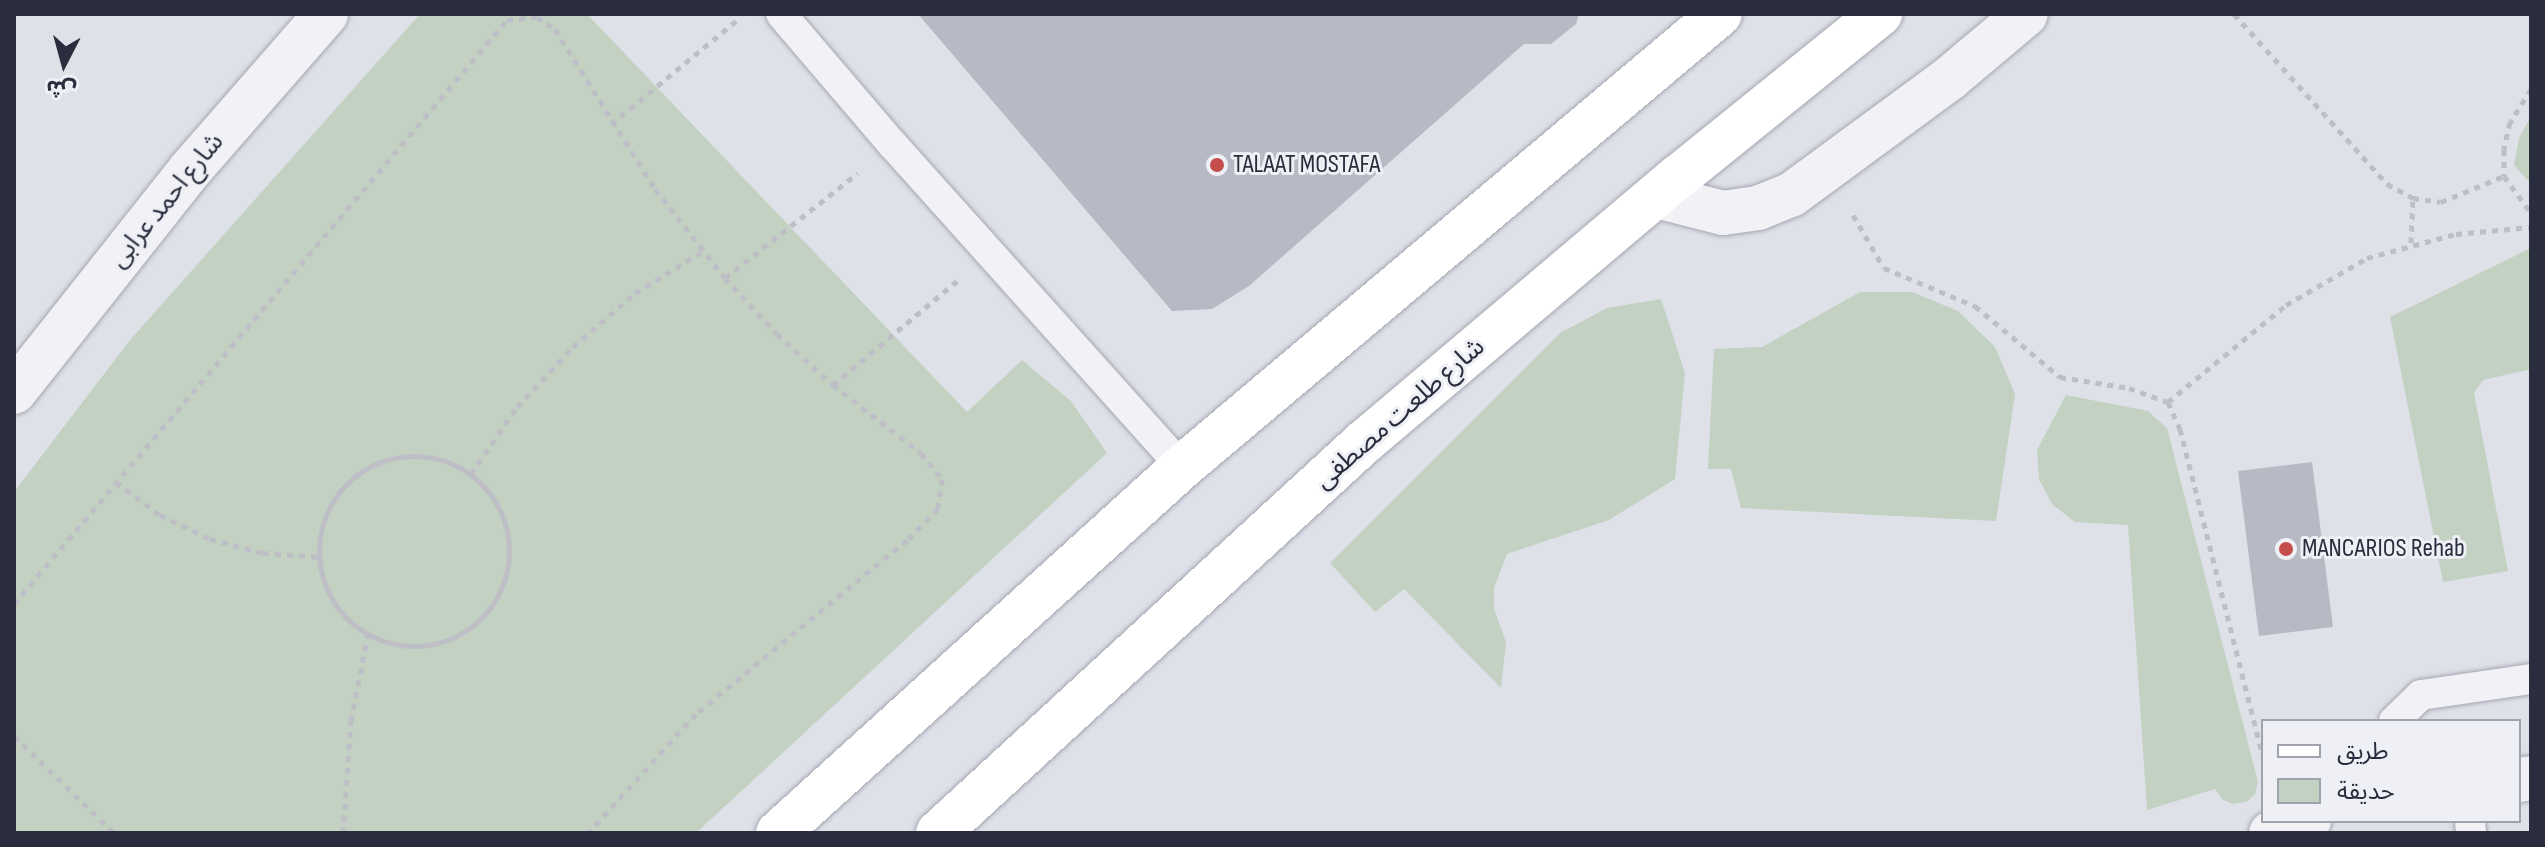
<!DOCTYPE html>
<meta charset="utf-8">
<style>
body{margin:0}
#map{position:relative;width:2545px;height:847px;overflow:hidden;background:#dfe1e8;font-family:"Sofia Sans Condensed","Noto Sans Arabic",sans-serif}
div>[style]{position:absolute}
.green>*{inset:0;background:#c2d1c1}
.building>*{inset:0;background:#b7bac4}
.path>*{height:5px;margin-top:-2.5px;transform-origin:0;background:repeating-linear-gradient(90deg,#bebfc6 0 6px,transparent 0 12px)}
.path>.ring{margin:-2.5px;padding:0;box-sizing:content-box;background:none;border:5px solid #bebfc6;border-radius:50%}
.roads{filter:drop-shadow(0 0 2px #a5a7b2) drop-shadow(0 0 2px #a5a7b2)}
.lane>*{height:30px;margin:-15px;padding:0 15px;transform-origin:15px;border-radius:15px;background:#f2f2f6}
.street>*{height:44px;margin:-22px;padding:0 22px;transform-origin:22px;border-radius:22px;background:#f2f2f6}
.secondary>*{height:44px;margin:-22px;padding:0 22px;transform-origin:22px;border-radius:22px;background:#fff}
.dots>*{width:22px;height:22px;translate:-50% -50%;box-sizing:border-box;border:4px solid #eff0f5;border-radius:50%}
span{translate:-50% -50%;white-space:nowrap;text-align:center;line-height:1.15;-webkit-text-stroke:6px #eff0f5;paint-order:stroke}
.poi-label{font-size:26px;color:#292d3e}
.left{translate:0 -50%;text-align:left}
.street-label{font-size:26px;color:#292d3e}
.frame{position:absolute;inset:0;border:16px solid #292d3e;pointer-events:none}
.legend{position:absolute;left:2261px;top:719px;width:260px;height:104px;box-sizing:border-box;background:#eff0f5;border:2px solid #a0a2ac;margin:0;padding:10px 14px;list-style:none;font-size:24px;color:#292d3e}
.legend li{display:flex;align-items:center;gap:16px;height:40px}
.legend b{width:40px;border:2px solid #a0a2ac}
.north{position:absolute;left:24px;top:24px;width:80px;height:80px;-webkit-text-stroke:6px #eff0f5;paint-order:stroke;rotate:186deg;font-size:22px;font-weight:700;line-height:32px;text-align:center;color:#292d3e}
.north::after{content:'';display:block;margin:auto;width:28px;height:36px;background:#292d3e;clip-path:polygon(50% 0,100% 100%,50% 72%,0 100%)}
</style>
<div id="map">
<div class="green">
<div style="clip-path:polygon(420px 14px,587px 14px,967px 412px,1022px 360px,1071px 401px,1107px 453px,696px 833px,14px 833px,14px 492px,130px 340px)"></div>
<div style="clip-path:polygon(2531px 116px,2531px 184px,2514px 165px,2519px 138px)"></div>
<div style="clip-path:polygon(2531px 248px,2531px 369px,2483px 380px,2474px 393px,2508px 571px,2443px 582px,2390px 317px)"></div>
<div style="clip-path:polygon(1860px 292px,1912px 292px,1958px 311px,1995px 347px,2015px 394px,1996px 521px,1741px 508px,1731px 469px,1708px 469px,1714px 349px,1762px 347px)"></div>
<div style="clip-path:polygon(1661px 299px,1685px 373px,1675px 479px,1609px 520px,1507px 554px,1494px 588px,1494px 609px,1506px 642px,1501px 688px,1404px 589px,1375px 612px,1330px 563px,1560px 333px,1607px 308px)"></div>
<div style="clip-path:polygon(2066px 395px,2148px 411px,2167px 428px,2258px 782px,2255px 794px,2246px 802px,2233px 804px,2222px 799px,2215px 789px,2147px 810px,2128px 525px,2075px 522px,2052px 504px,2039px 479px,2037px 450px)"></div>
</div>
<div class="building">
<div style="clip-path:polygon(918px 14px,1579px 14px,1576px 24px,1551px 44px,1524px 44px,1249px 286px,1212px 309px,1172px 311px)"></div>
<div style="clip-path:polygon(2312px 462px,2333px 627px,2259px 636px,2238px 471px)"></div>
</div>
<div class="path">
<div style="left:2234px;top:14px;width:229px;rotate:48deg"></div>
<div style="left:2387px;top:184px;width:30px;rotate:28deg"></div>
<div style="left:2413px;top:198px;width:28px;rotate:8deg"></div>
<div style="left:2441px;top:202px;width:68px;rotate:-22.4deg"></div>
<div style="left:2531px;top:89px;width:39px;rotate:122deg"></div>
<div style="left:2510px;top:122px;width:28px;rotate:103deg"></div>
<div style="left:2504px;top:149px;width:27px;rotate:90deg"></div>
<div style="left:2504px;top:176px;width:46px;rotate:53.9deg"></div>
<div style="left:611px;top:124px;width:163px;rotate:-39.5deg"></div>
<div style="left:1853px;top:215px;width:61px;rotate:59.7deg"></div>
<div style="left:1884px;top:268px;width:99px;rotate:22.7deg"></div>
<div style="left:1975px;top:306px;width:111px;rotate:39.9deg"></div>
<div style="left:2060px;top:377px;width:70px;rotate:9.1deg"></div>
<div style="left:2129px;top:388px;width:41px;rotate:19.7deg"></div>
<div style="left:2168px;top:402px;width:30px;rotate:66deg"></div>
<div style="left:2180px;top:429px;width:339px;rotate:75.8deg"></div>
<div style="left:2411px;top:243px;width:45px;rotate:-87.5deg"></div>
<div style="left:725px;top:278px;width:169px;rotate:-38.3deg"></div>
<div style="left:833px;top:385px;width:163px;rotate:-40deg"></div>
<div style="left:2168px;top:402px;width:153px;rotate:-39.4deg"></div>
<div style="left:2286px;top:305px;width:94px;rotate:-30.1deg"></div>
<div style="left:2367px;top:258px;width:92px;rotate:-15.1deg"></div>
<div style="left:2456px;top:234px;width:75px;rotate:-5.3deg"></div>
<div class="ring" style="left:319px;top:456px;width:185px;height:185px"></div>
<div style="left:471px;top:474px;width:81px;rotate:-55.5deg"></div>
<div style="left:517px;top:407px;width:82px;rotate:-47deg"></div>
<div style="left:573px;top:347px;width:82px;rotate:-41.1deg"></div>
<div style="left:635px;top:293px;width:79px;rotate:-31.5deg"></div>
<div style="left:116px;top:482px;width:55px;rotate:36.9deg"></div>
<div style="left:160px;top:515px;width:55px;rotate:25.6deg"></div>
<div style="left:210px;top:539px;width:55px;rotate:14.8deg"></div>
<div style="left:263px;top:553px;width:56px;rotate:4.1deg"></div>
<div style="left:14px;top:604px;width:764px;rotate:-49.83deg"></div>
<div style="left:507px;top:20px;width:30px;rotate:-6deg"></div>
<div style="left:537px;top:17px;width:22px;rotate:34deg"></div>
<div style="left:555px;top:29px;width:189px;rotate:58deg"></div>
<div style="left:655px;top:189px;width:113px;rotate:51.8deg"></div>
<div style="left:725px;top:278px;width:76px;rotate:47.1deg"></div>
<div style="left:777px;top:334px;width:76px;rotate:42.3deg"></div>
<div style="left:833px;top:385px;width:111px;rotate:37.7deg"></div>
<div style="left:921px;top:453px;width:33px;rotate:51deg"></div>
<div style="left:942px;top:479px;width:30px;rotate:98deg"></div>
<div style="left:938px;top:509px;width:44px;rotate:135deg"></div>
<div style="left:907px;top:540px;width:273px;rotate:140.5deg"></div>
<div style="left:696px;top:714px;width:161px;rotate:132.2deg"></div>
<div style="left:14px;top:736px;width:139px;rotate:44.1deg"></div>
<div style="left:343px;top:833px;width:112px;rotate:-85.9deg"></div>
<div style="left:351px;top:721px;width:89px;rotate:-78.9deg"></div>
</div>
<div class="roads">
<div class="lane">
<div style="left:781px;top:14px;width:172px;rotate:49.5deg"></div>
<div style="left:893px;top:145px;width:433px;rotate:48.1deg"></div>
<div style="left:2394px;top:721px;width:37px;rotate:-44deg"></div>
<div style="left:2421px;top:695px;width:111px;rotate:-8.3deg"></div>
<div style="left:2470px;top:821px;width:12px;rotate:85deg"></div>
</div>
<div class="street">
<div style="left:1656px;top:196px;width:69px;rotate:14.2deg"></div>
<div style="left:1723px;top:213px;width:35px;rotate:-8deg"></div>
<div style="left:1758px;top:208px;width:35px;rotate:-22deg"></div>
<div style="left:1791px;top:195px;width:197px;rotate:-36.3deg"></div>
<div style="left:1950px;top:78px;width:99px;rotate:-40.1deg"></div>
<div style="left:14px;top:392px;width:283px;rotate:-51.6deg"></div>
<div style="left:190px;top:170px;width:207px;rotate:-48.9deg"></div>
<div style="left:2519px;top:780px;width:12px;rotate:-9deg"></div>
<div style="left:2271px;top:833px;width:40px;rotate:-18deg"></div>
</div>
<div class="secondary">
<div style="left:778px;top:833px;width:545px;rotate:-42.17deg"></div>
<div style="left:1182px;top:467px;width:703px;rotate:-40.1deg"></div>
<div style="left:938px;top:833px;width:578px;rotate:-42.55deg"></div>
<div style="left:1364px;top:442px;width:411px;rotate:-40.2deg"></div>
<div style="left:1678px;top:177px;width:260px;rotate:-38.9deg"></div>
</div>
</div>
<div class="dots">
<div style="left:1217px;top:165px;background:#c54e4c"></div>
<div style="left:2286px;top:549px;background:#c54e4c"></div>
</div>
<div class="poi-label">
<span class="left" style="left:1233px;top:165px">TALAAT MOSTAFA</span>
<span class="left" style="left:2302px;top:549px">MANCARIOS Rehab</span>
</div>
<div class="street-label">
<span style="left:167px;top:201px;rotate:-51deg">شارع احمد عرابى</span>
<span style="left:1400px;top:414px;rotate:-41deg">شارع طلعت مصطفى</span>
</div>
<div class="frame"></div>
<ul class="legend">
<li><b style="height:10px;background:#fff"></b>طريق</li>
<li><b style="height:22px;background:#c2d1c1"></b>حديقة</li>
</ul>
<div class="north">ش</div>
</div>
